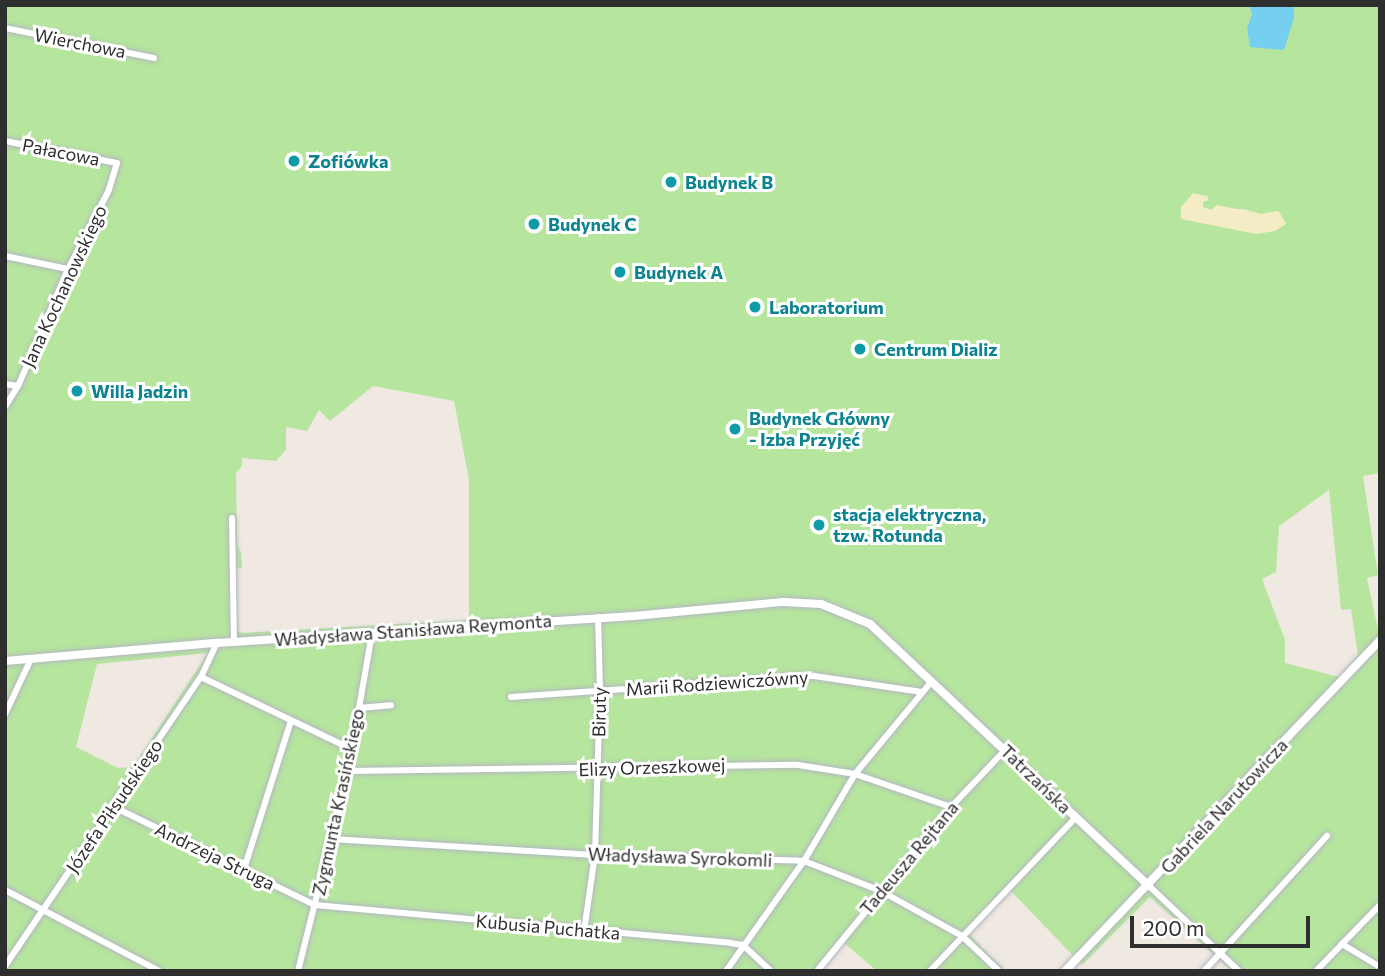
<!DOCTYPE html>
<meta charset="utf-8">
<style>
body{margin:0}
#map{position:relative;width:1385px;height:976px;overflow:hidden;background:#efe9e1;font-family:Commissioner,sans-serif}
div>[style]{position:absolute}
.green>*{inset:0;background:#b6e59e}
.sand>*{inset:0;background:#f3ecc5}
.water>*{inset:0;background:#75cff0}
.roads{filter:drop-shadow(0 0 2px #b4b7c1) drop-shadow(0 0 2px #b4b7c1)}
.minor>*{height:6px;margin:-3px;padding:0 3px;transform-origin:3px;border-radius:3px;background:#fff}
.tertiary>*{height:8px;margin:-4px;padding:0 4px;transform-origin:4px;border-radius:4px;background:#fff}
.dots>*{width:19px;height:19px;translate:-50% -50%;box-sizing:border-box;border:4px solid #fff;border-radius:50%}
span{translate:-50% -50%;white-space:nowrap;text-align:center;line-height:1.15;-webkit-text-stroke:6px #fff;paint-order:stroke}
.street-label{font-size:18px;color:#2e2e2e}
.culture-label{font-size:18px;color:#0d838f;font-weight:700}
.left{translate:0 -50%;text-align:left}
.frame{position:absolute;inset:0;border:7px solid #2e2e2e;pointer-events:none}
.scale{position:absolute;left:1130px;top:916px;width:180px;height:32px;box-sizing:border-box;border:4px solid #2e2e2e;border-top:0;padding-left:9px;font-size:21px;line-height:24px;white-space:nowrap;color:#2e2e2e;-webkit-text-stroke:5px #fff;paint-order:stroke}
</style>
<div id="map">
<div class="green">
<div style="clip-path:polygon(evenodd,5px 5px,1380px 5px,1380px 473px,1363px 476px,1378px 575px,1367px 578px,1380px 639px,1380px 971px,1232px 971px,1150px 897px,1082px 965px,1011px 891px,969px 934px,1005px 971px,877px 971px,843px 942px,820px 971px,5px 971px,5px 5px,1203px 202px,1202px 207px,1211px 210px,1243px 209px,1261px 214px,1278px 211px,1256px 234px,1181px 207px,1203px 202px,5px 5px,373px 386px,454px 401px,469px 480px,469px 620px,242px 633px,238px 631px,236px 569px,242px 568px,241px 553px,237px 543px,236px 473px,242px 466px,242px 458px,276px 461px,286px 450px,286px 427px,307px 431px,319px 410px,330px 421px,373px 386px,5px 5px,1329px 490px,1341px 610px,1351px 609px,1358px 655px,1339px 677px,1285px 663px,1285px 640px,1262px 579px,1276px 572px,1279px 526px,1329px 490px,5px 5px,208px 653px,133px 767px,118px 768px,76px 747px,97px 664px,208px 653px)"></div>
</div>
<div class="sand">
<div style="clip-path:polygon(1193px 193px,1207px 196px,1209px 200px,1203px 202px,1203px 207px,1211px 210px,1217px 205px,1261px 214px,1279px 211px,1286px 224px,1275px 231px,1256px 234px,1181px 219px,1181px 207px)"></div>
</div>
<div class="water">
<div style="clip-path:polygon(1249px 5px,1294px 5px,1294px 18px,1284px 50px,1250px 47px,1247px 28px,1252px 14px)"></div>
</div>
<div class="roads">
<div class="minor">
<div style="left:5px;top:28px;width:152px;rotate:11.4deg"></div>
<div style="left:5px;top:141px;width:114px;rotate:11.1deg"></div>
<div style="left:117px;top:163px;width:28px;rotate:107deg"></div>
<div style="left:109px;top:190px;width:89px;rotate:117.4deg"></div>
<div style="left:68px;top:269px;width:127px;rotate:113.1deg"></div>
<div style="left:18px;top:386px;width:25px;rotate:122deg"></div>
<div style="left:5px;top:256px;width:64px;rotate:11.7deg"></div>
<div style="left:5px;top:384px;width:13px;rotate:9deg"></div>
<div style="left:232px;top:518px;width:124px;rotate:89.1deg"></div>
<div style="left:201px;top:677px;width:166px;rotate:25.6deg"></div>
<div style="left:511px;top:697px;width:304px;rotate:-4deg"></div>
<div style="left:814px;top:676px;width:109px;rotate:8.4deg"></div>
<div style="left:359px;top:708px;width:32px;rotate:-5deg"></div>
<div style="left:5px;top:714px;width:59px;rotate:-64.7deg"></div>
<div style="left:348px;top:771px;width:450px;rotate:-0.8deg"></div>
<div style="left:798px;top:765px;width:58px;rotate:9deg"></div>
<div style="left:855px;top:774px;width:102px;rotate:19deg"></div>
<div style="left:114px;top:807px;width:224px;rotate:26deg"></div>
<div style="left:315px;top:905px;width:417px;rotate:5.2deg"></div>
<div style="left:730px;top:943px;width:13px;rotate:9deg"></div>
<div style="left:743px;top:945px;width:38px;rotate:43deg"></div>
<div style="left:331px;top:839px;width:264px;rotate:3.5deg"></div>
<div style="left:595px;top:855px;width:209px;rotate:1.6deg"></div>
<div style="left:804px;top:861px;width:83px;rotate:21.3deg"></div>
<div style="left:881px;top:891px;width:93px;rotate:29.1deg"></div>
<div style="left:962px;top:936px;width:51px;rotate:43.4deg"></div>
<div style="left:244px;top:869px;width:155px;rotate:-72.4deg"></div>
<div style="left:1149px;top:886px;width:124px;rotate:43.4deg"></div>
<div style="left:5px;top:890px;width:174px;rotate:27.7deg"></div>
<div style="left:584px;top:931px;width:77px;rotate:-81.8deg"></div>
<div style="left:595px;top:855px;width:164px;rotate:-88.3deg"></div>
<div style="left:600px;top:691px;width:74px;rotate:-91.5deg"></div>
<div style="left:1342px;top:944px;width:44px;rotate:31.2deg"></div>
<div style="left:5px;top:966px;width:349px;rotate:-55.9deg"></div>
<div style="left:201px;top:677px;width:38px;rotate:-65deg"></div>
<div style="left:298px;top:971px;width:206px;rotate:-76deg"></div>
<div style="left:348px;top:771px;width:140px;rotate:-80.1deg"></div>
<div style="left:726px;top:971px;width:135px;rotate:-54.7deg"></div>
<div style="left:804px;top:861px;width:101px;rotate:-59.6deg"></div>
<div style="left:855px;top:774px;width:119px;rotate:-50.4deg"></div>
<div style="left:817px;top:971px;width:212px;rotate:-50.7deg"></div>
<div style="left:951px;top:807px;width:80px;rotate:-46.5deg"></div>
<div style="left:930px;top:971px;width:212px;rotate:-46.5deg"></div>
<div style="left:1204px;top:971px;width:183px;rotate:-47.7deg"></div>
<div style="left:1316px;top:971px;width:92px;rotate:-45.9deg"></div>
</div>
<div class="tertiary">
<div style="left:5px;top:661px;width:213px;rotate:-4.9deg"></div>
<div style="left:217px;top:643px;width:418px;rotate:-3.7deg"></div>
<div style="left:634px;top:616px;width:150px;rotate:-5.4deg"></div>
<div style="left:783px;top:602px;width:38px;rotate:3deg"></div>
<div style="left:821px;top:604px;width:53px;rotate:22.2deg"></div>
<div style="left:870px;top:624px;width:383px;rotate:43.2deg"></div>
<div style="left:1065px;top:971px;width:457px;rotate:-46.4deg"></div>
</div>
</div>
<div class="dots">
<div style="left:294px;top:161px;background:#0f9aa8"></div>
<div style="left:671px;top:182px;background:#0f9aa8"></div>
<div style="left:534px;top:224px;background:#0f9aa8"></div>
<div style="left:620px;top:272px;background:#0f9aa8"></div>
<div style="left:755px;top:307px;background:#0f9aa8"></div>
<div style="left:860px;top:349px;background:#0f9aa8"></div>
<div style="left:77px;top:391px;background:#0f9aa8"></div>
<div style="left:735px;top:429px;background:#0f9aa8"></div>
<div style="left:819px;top:525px;background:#0f9aa8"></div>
</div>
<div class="street-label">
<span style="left:80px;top:43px;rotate:11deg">Wierchowa</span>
<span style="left:61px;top:152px;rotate:11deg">Pałacowa</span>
<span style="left:64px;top:286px;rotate:-65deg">Jana Kochanowskiego</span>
<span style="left:413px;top:630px;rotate:-4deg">Władysława Stanisława Reymonta</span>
<span style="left:717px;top:683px;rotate:-4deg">Marii Rodziewiczówny</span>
<span style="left:599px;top:712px;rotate:-89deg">Biruty</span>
<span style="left:652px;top:767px;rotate:-2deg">Elizy Orzeszkowej</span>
<span style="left:1036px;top:779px;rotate:44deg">Tatrzańska</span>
<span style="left:338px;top:802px;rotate:-78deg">Zygmunta Krasińskiego</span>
<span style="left:114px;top:806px;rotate:-56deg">Józefa Piłsudskiego</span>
<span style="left:1224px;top:806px;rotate:-47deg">Gabriela Narutowicza</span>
<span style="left:215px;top:856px;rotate:26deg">Andrzeja Struga</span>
<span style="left:680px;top:857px;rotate:2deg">Władysława Syrokomli</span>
<span style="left:909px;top:858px;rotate:-50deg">Tadeusza Rejtana</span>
<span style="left:548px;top:927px;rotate:5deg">Kubusia Puchatka</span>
</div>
<div class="culture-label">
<span class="left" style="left:308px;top:161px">Zofiówka</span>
<span class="left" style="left:685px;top:182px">Budynek B</span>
<span class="left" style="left:548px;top:224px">Budynek C</span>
<span class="left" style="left:634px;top:272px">Budynek A</span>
<span class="left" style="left:769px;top:307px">Laboratorium</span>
<span class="left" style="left:874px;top:349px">Centrum Dializ</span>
<span class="left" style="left:91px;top:391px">Willa Jadzin</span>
<span class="left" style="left:749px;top:429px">Budynek Główny<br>- Izba Przyjęć</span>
<span class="left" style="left:833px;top:525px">stacja elektryczna,<br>tzw. Rotunda</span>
</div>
<div class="frame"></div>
<div class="scale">200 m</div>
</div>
